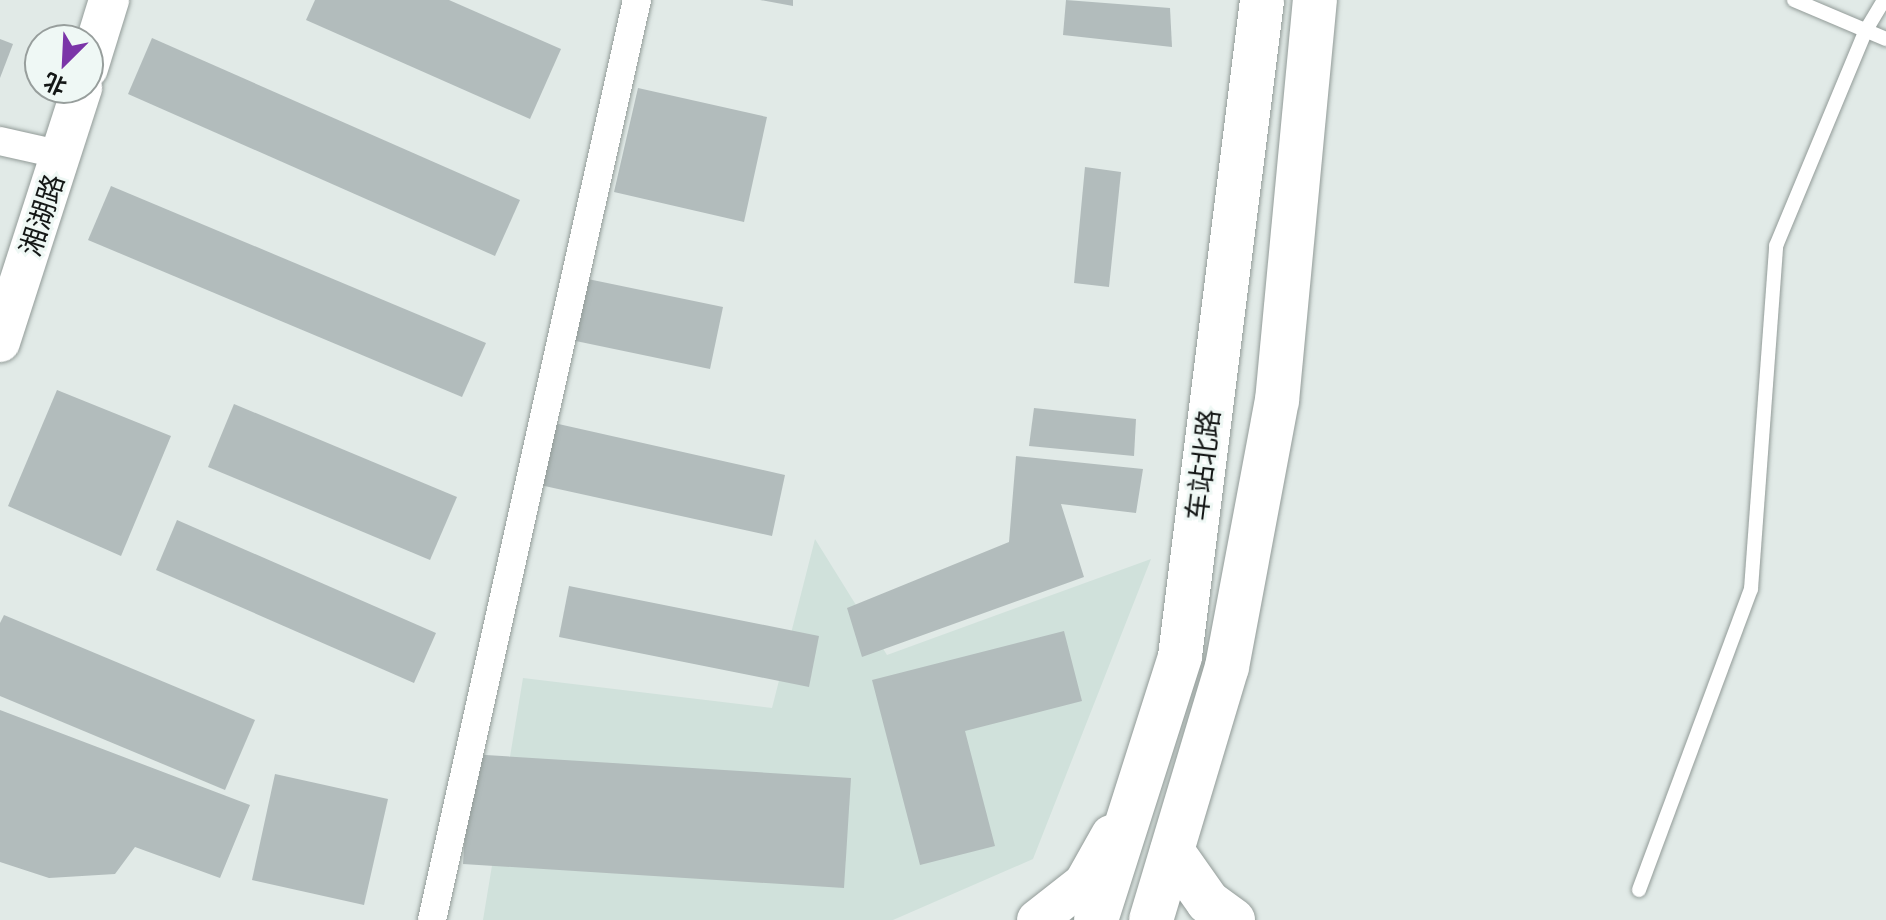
<!DOCTYPE html>
<meta charset="utf-8">
<style>
body{margin:0}
#map{position:relative;width:1886px;height:920px;overflow:hidden;background:#e1eae7;font-family:Mulish,"Noto Sans SC",sans-serif}
div>[style]{position:absolute}
.built>*{inset:0;background:#d0e1db}
.building>*{inset:0;background:#b2bcbc}
.roads{filter:drop-shadow(0 0 2px #929b98) drop-shadow(0 0 2px #929b98)}
.lane>*{height:14px;margin:-7px;padding:0 7px;transform-origin:7px;border-radius:7px;background:#fff}
.street>*{height:28px;margin:-14px;padding:0 14px;transform-origin:14px;border-radius:14px;background:#fff}
.secondary>*{height:40px;margin:-20px;padding:0 20px;transform-origin:20px;border-radius:20px;background:#fff}
.primary>*{height:44px;margin:-22px;padding:0 22px;transform-origin:22px;border-radius:22px;background:#fff}
span{translate:-50% -50%;white-space:nowrap;text-align:center;line-height:1.15;-webkit-text-stroke:6px #eff8f5;paint-order:stroke}
.street-label{font-size:28px;color:#141716}
.north{position:absolute;left:24px;top:24px;width:80px;height:80px;box-sizing:border-box;background:#eff8f5;border:2px solid #979e9c;border-radius:50%;rotate:204deg;font-size:22px;font-weight:700;line-height:32px;text-align:center;color:#141716}
.north::after{content:'';display:block;margin:auto;width:28px;height:36px;background:#7b35a8;clip-path:polygon(50% 0,100% 100%,50% 72%,0 100%)}
</style>
<div id="map">
<div class="built">
<div style="clip-path:polygon(815px 539px,887px 655px,1151px 559px,1033px 859px,893px 920px,483px 920px,523px 678px,772px 708px)"></div>
</div>
<div class="building">
<div style="clip-path:polygon(315px 0,449px 0,561px 49px,530px 119px,306px 20px)"></div>
<div style="clip-path:polygon(760px 0,793px 0,793px 6px)"></div>
<div style="clip-path:polygon(1066px 0,1170px 8px,1172px 47px,1063px 35px)"></div>
<div style="clip-path:polygon(152px 38px,520px 200px,495px 256px,128px 94px)"></div>
<div style="clip-path:polygon(0 39px,13px 44px,0 78px)"></div>
<div style="clip-path:polygon(638px 88px,767px 117px,744px 222px,614px 192px)"></div>
<div style="clip-path:polygon(1085px 167px,1121px 172px,1109px 287px,1074px 283px)"></div>
<div style="clip-path:polygon(111px 186px,486px 343px,462px 397px,88px 240px)"></div>
<div style="clip-path:polygon(583px 278px,723px 307px,710px 369px,571px 340px)"></div>
<div style="clip-path:polygon(57px 390px,171px 436px,121px 556px,8px 506px)"></div>
<div style="clip-path:polygon(234px 404px,457px 497px,430px 560px,208px 467px)"></div>
<div style="clip-path:polygon(1034px 408px,1136px 419px,1134px 456px,1029px 446px)"></div>
<div style="clip-path:polygon(554px 423px,785px 475px,772px 536px,540px 485px)"></div>
<div style="clip-path:polygon(1016px 456px,1143px 469px,1136px 513px,1061px 504px,1084px 577px,862px 657px,847px 608px,1009px 542px)"></div>
<div style="clip-path:polygon(177px 520px,436px 633px,414px 683px,156px 570px)"></div>
<div style="clip-path:polygon(569px 586px,819px 636px,809px 687px,559px 637px)"></div>
<div style="clip-path:polygon(4px 615px,255px 720px,225px 790px,0 696px,0 623px)"></div>
<div style="clip-path:polygon(1064px 631px,1082px 701px,965px 731px,995px 846px,920px 865px,872px 680px)"></div>
<div style="clip-path:polygon(0 710px,250px 805px,220px 878px,135px 847px,115px 874px,49px 878px,0 862px)"></div>
<div style="clip-path:polygon(470px 754px,851px 778px,844px 888px,463px 864px)"></div>
<div style="clip-path:polygon(275px 774px,388px 799px,364px 905px,252px 880px)"></div>
</div>
<div class="roads">
<div class="lane">
<div style="left:1794px;top:0;width:100px;rotate:23deg"></div>
<div style="left:1639px;top:890px;width:321px;rotate:-69.6deg"></div>
<div style="left:1751px;top:589px;width:344px;rotate:-85.8deg"></div>
<div style="left:1776px;top:246px;width:234px;rotate:-67.4deg"></div>
<div style="left:1866px;top:30px;width:35px;rotate:-59deg"></div>
</div>
<div class="street">
<div style="left:0;top:141px;width:64px;rotate:12.7deg"></div>
<div style="left:432px;top:920px;width:943px;rotate:-77.44deg"></div>
</div>
<div class="secondary">
<div style="left:88px;top:68px;width:71px;rotate:-72.8deg"></div>
<div style="left:0;top:342px;width:267px;rotate:-72.1deg"></div>
<div style="left:1037px;top:920px;width:60px;rotate:-38.2deg"></div>
<div style="left:1084px;top:883px;width:55px;rotate:-60.6deg"></div>
</div>
<div class="primary">
<div style="left:1172px;top:851px;width:62px;rotate:54.8deg"></div>
<div style="left:1208px;top:902px;width:31px;rotate:36deg"></div>
<div style="left:1096px;top:920px;width:277px;rotate:-72.3deg"></div>
<div style="left:1180px;top:656px;width:661px;rotate:-82.87deg"></div>
<div style="left:1151px;top:920px;width:264px;rotate:-73.3deg"></div>
<div style="left:1227px;top:667px;width:271px;rotate:-79.4deg"></div>
<div style="left:1277px;top:401px;width:403px;rotate:-84.6deg"></div>
</div>
</div>
<div class="street-label">
<span style="left:42px;top:215px;rotate:-72deg">湘湖路</span>
<span style="left:1203px;top:465px;rotate:-83deg">车站北路</span>
</div>
<div class="north">北</div>
</div>
